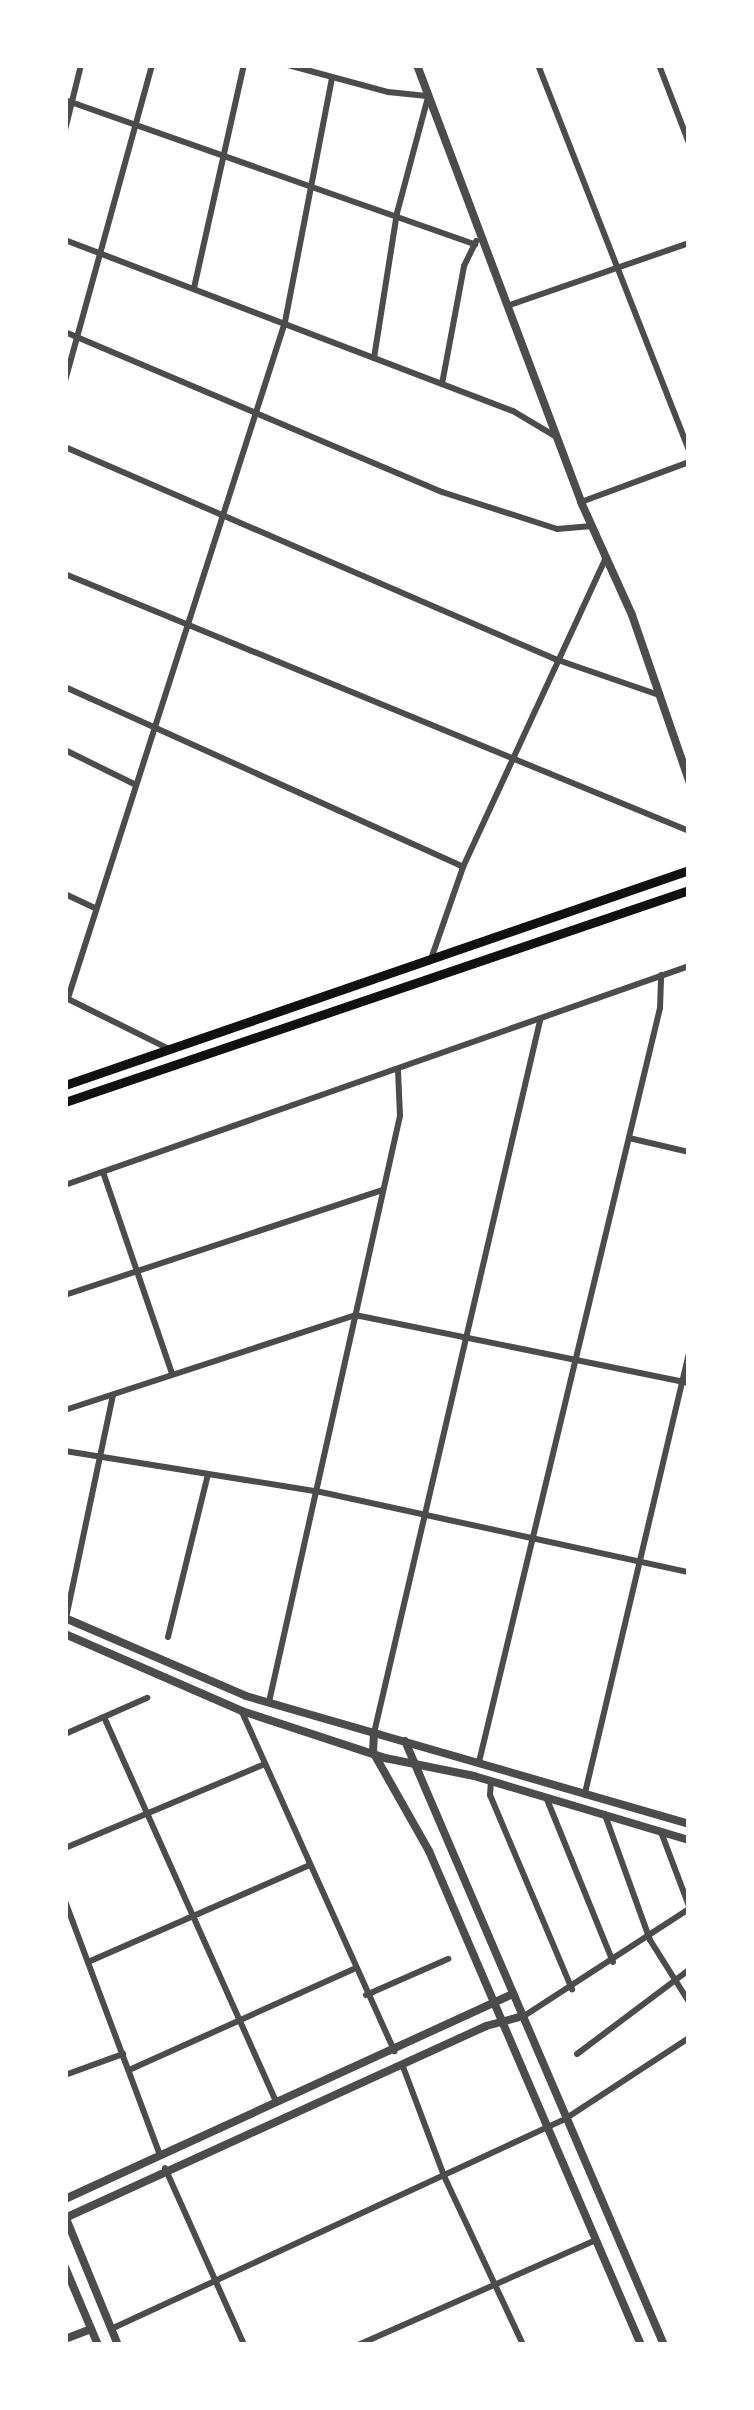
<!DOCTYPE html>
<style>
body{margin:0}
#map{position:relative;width:754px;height:2410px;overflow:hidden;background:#fff;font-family:Lora,serif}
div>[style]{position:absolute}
.minor>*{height:6px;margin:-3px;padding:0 3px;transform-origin:3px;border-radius:3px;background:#4c4c4c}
.tertiary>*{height:8px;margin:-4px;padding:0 4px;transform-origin:4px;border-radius:4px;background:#4c4c4c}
.secondary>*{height:9px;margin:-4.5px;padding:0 4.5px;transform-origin:4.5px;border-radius:4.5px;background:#111}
span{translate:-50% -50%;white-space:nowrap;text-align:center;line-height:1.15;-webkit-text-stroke:10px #fff;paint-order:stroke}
.frame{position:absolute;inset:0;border:68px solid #fff;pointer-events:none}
</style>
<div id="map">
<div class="minor">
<div style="left:288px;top:65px;width:104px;rotate:15.1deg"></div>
<div style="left:388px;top:92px;width:39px;rotate:6deg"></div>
<div style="left:538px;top:65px;width:414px;rotate:68.6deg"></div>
<div style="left:659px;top:65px;width:84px;rotate:69deg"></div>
<div style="left:65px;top:100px;width:435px;rotate:19.4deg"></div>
<div style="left:65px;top:130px;width:67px;rotate:-76.2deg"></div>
<div style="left:65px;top:240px;width:480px;rotate:20.9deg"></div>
<div style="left:513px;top:411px;width:49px;rotate:30.8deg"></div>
<div style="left:194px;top:288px;width:229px;rotate:-77.4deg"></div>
<div style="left:507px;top:306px;width:193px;rotate:-19.1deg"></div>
<div style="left:65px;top:332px;width:410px;rotate:23deg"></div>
<div style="left:442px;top:492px;width:121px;rotate:17.8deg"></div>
<div style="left:557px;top:529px;width:35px;rotate:-5deg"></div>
<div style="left:374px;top:358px;width:147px;rotate:-81deg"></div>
<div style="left:397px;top:213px;width:120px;rotate:-75deg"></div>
<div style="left:65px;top:381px;width:328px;rotate:-74.6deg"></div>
<div style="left:442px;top:384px;width:120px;rotate:-79.4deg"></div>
<div style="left:464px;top:266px;width:28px;rotate:-64deg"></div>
<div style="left:65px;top:447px;width:534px;rotate:23.4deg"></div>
<div style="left:555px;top:659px;width:110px;rotate:19.1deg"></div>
<div style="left:581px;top:502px;width:115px;rotate:-20.3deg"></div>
<div style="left:65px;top:574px;width:675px;rotate:22.38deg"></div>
<div style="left:65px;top:687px;width:437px;rotate:24.3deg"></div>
<div style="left:65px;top:750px;width:77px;rotate:26.2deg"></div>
<div style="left:65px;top:894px;width:33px;rotate:25deg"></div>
<div style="left:431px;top:959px;width:97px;rotate:-70.8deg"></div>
<div style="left:463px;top:867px;width:339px;rotate:-65.2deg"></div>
<div style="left:66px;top:998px;width:117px;rotate:26.3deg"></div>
<div style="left:68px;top:998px;width:710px;rotate:-72.2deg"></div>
<div style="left:285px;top:322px;width:248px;rotate:-79.1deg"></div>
<div style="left:629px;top:1138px;width:62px;rotate:13.1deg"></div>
<div style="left:103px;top:1172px;width:213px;rotate:71.1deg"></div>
<div style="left:65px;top:1185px;width:661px;rotate:-19.34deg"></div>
<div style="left:65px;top:1295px;width:334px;rotate:-18.3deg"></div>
<div style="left:65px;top:1410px;width:305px;rotate:-18.1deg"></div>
<div style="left:355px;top:1315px;width:341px;rotate:11.5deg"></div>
<div style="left:65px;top:1451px;width:254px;rotate:9.1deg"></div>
<div style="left:316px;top:1491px;width:382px;rotate:12.3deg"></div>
<div style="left:66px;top:1618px;width:228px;rotate:-78.1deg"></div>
<div style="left:168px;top:1637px;width:168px;rotate:-76.2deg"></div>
<div style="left:269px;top:1702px;width:600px;rotate:-77.4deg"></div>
<div style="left:400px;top:1116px;width:46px;rotate:-92.5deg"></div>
<div style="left:242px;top:1712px;width:372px;rotate:65.8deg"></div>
<div style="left:104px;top:1717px;width:422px;rotate:65.9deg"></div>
<div style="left:374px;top:1733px;width:731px;rotate:-76.88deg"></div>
<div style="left:65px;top:1734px;width:90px;rotate:-23.7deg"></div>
<div style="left:479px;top:1762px;width:775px;rotate:-76.5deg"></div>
<div style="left:660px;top:1008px;width:33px;rotate:-88deg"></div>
<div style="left:491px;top:1781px;width:14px;rotate:94deg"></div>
<div style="left:490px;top:1795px;width:211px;rotate:67.1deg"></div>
<div style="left:585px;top:1793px;width:452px;rotate:-76.7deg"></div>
<div style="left:546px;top:1797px;width:178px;rotate:67.9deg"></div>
<div style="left:605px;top:1815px;width:133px;rotate:70.2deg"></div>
<div style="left:650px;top:1940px;width:73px;rotate:57.8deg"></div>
<div style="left:661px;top:1832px;width:79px;rotate:69.3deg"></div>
<div style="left:65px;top:1848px;width:217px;rotate:-22.8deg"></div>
<div style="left:65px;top:1901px;width:271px;rotate:69.5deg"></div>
<div style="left:88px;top:1962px;width:242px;rotate:-23.6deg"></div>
<div style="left:366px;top:1995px;width:90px;rotate:-23.7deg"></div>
<div style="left:524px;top:2016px;width:197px;rotate:-33deg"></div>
<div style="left:577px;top:2054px;width:140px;rotate:-36.9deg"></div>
<div style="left:402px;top:2064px;width:120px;rotate:69.4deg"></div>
<div style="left:444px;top:2176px;width:187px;rotate:64.9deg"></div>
<div style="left:129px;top:2070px;width:247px;rotate:-24.2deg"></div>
<div style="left:65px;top:2075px;width:62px;rotate:-19.9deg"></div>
<div style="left:165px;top:2168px;width:194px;rotate:65.9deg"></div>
<div style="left:111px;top:2329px;width:500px;rotate:-24.82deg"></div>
<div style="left:565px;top:2119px;width:148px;rotate:-33.2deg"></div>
<div style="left:358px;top:2345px;width:260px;rotate:-23.8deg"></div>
</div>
<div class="tertiary">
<div style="left:417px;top:65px;width:467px;rotate:69.4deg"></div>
<div style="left:581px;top:502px;width:124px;rotate:65.7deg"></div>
<div style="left:632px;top:615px;width:176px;rotate:71deg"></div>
<div style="left:65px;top:1618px;width:197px;rotate:23.3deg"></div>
<div style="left:246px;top:1696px;width:461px;rotate:16.1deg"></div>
<div style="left:65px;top:1634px;width:193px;rotate:23.5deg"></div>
<div style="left:242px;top:1711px;width:151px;rotate:18.2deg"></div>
<div style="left:385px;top:1758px;width:91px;rotate:11.4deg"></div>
<div style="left:474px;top:1776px;width:224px;rotate:16.6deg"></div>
<div style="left:374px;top:1733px;width:19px;rotate:93deg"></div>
<div style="left:373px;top:1752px;width:114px;rotate:60.5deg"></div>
<div style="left:429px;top:1851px;width:538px;rotate:66.77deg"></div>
<div style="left:405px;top:1741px;width:657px;rotate:66.79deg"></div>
<div style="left:65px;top:2199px;width:493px;rotate:-24.6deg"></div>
<div style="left:65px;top:2216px;width:139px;rotate:67.7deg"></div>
<div style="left:65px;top:2218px;width:463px;rotate:-24.5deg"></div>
<div style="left:486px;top:2026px;width:39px;rotate:-15deg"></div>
<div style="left:65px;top:2267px;width:85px;rotate:67.1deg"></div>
<div style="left:65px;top:2339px;width:28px;rotate:-21deg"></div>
</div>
<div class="secondary">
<div style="left:65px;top:1085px;width:660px;rotate:-19.01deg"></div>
<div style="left:65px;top:1102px;width:659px;rotate:-18.76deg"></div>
</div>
<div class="frame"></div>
</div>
